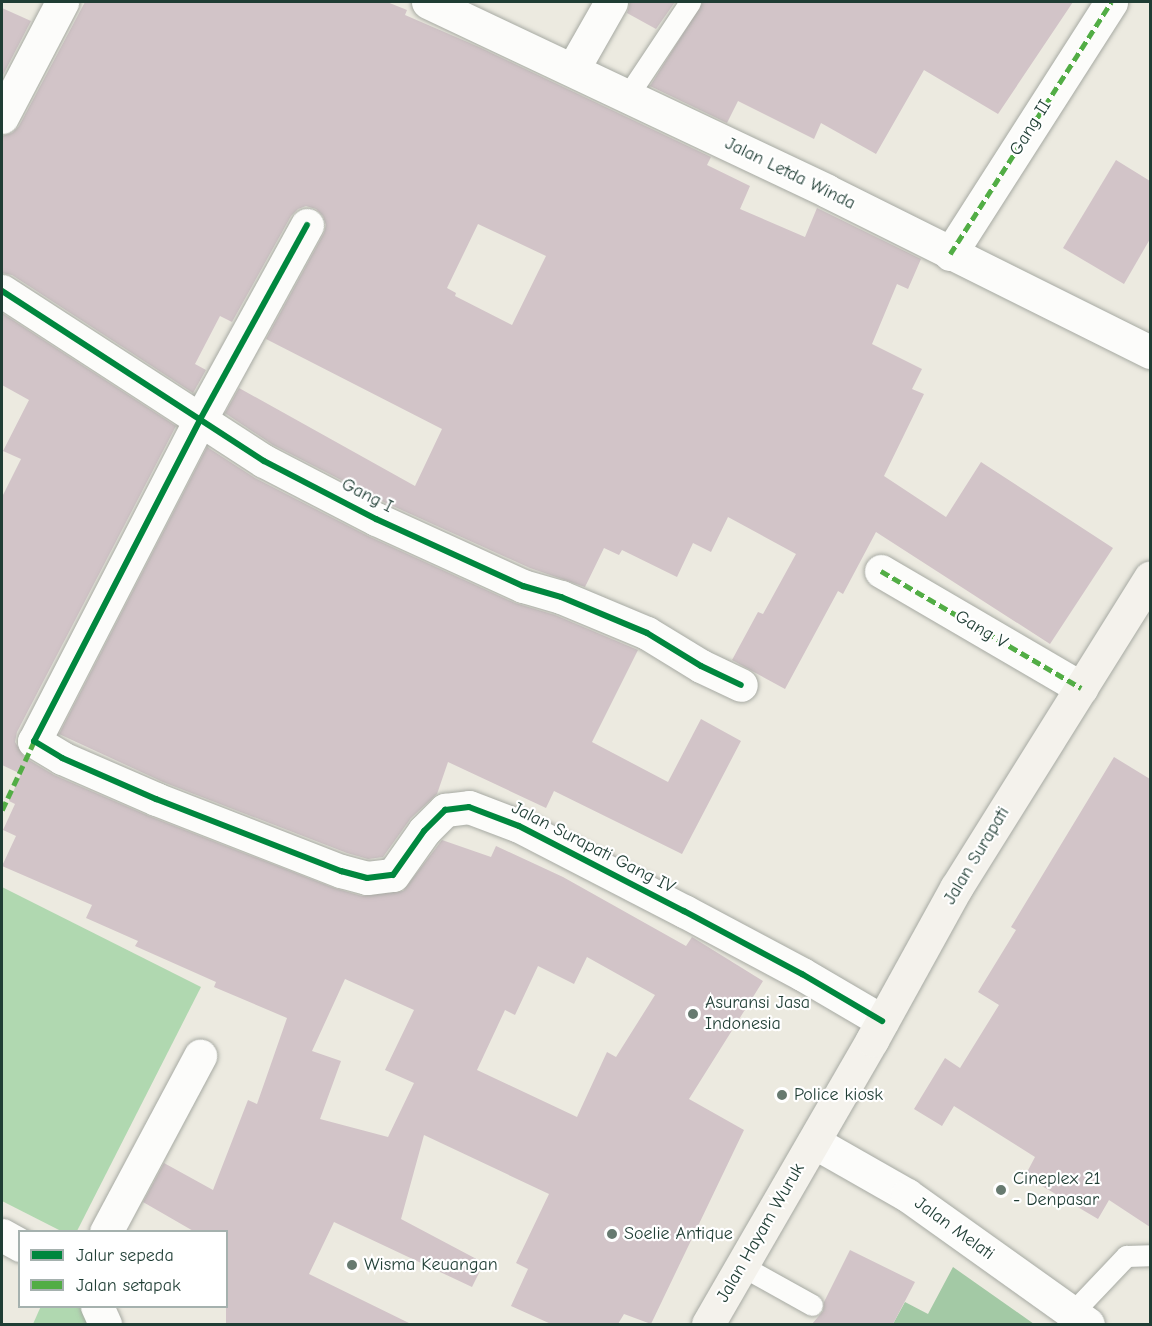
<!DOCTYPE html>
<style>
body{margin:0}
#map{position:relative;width:1152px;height:1326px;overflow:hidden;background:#eceae0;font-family:"Comic Neue",sans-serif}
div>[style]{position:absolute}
.green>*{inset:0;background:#b0d8b0}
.forest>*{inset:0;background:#a3c9a5}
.building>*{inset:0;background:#d2c4c8}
.roads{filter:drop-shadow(0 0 2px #a7aaa3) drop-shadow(0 0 2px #a7aaa3)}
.service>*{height:21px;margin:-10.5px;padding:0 10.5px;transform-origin:10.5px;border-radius:10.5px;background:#fcfcfa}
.minor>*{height:33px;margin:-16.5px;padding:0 16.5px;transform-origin:16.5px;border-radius:16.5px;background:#fcfcfa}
.tertiary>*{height:33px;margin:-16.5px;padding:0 16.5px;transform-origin:16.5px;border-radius:16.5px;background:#fcfcfa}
.secondary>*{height:33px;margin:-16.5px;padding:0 16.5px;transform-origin:16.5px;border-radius:16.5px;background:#f4f2ec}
.quiet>*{height:4.5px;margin-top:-2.25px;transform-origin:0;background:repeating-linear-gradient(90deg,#52ad45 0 9px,transparent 0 13.5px)}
.cycleway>*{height:6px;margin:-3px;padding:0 3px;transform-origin:3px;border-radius:3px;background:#00873e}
.dots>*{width:16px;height:16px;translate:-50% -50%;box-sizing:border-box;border:3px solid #fff;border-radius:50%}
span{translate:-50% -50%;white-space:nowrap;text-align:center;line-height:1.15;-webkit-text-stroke:4.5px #fff;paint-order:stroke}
.street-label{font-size:18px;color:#1f3d34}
.poi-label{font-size:18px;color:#1f3d34}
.left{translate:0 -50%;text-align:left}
.frame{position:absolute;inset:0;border:3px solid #1f3d34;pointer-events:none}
.legend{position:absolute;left:18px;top:1230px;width:210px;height:78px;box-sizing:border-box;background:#fff;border:2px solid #a5b1ae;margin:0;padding:8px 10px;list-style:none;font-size:18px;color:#1f3d34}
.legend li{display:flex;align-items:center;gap:12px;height:30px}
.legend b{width:30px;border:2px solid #a5b1ae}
</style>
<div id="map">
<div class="green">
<div style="clip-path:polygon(2px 887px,201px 987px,77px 1231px,61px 1231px,2px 1201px)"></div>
<div style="clip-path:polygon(41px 1306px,80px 1307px,91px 1324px,33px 1324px)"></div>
</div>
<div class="forest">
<div style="clip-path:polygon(953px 1267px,1034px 1324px,893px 1324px,905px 1302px,928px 1314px)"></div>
</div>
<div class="building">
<div style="clip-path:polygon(evenodd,85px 2px,387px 2px,407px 10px,405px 15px,479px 47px,711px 157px,707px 165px,750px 186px,740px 209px,805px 237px,817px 208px,921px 259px,908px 289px,897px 284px,872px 344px,922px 369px,912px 389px,924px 394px,884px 476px,946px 517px,981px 462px,1113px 548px,1050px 644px,876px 532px,843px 594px,838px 591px,785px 689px,732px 660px,758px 612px,763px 614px,796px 554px,728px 517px,711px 552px,693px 543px,677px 577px,622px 550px,619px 555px,604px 548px,585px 587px,530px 568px,384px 502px,273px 445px,225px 413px,239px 388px,415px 486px,442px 429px,266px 339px,324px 233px,326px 225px,323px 216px,316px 209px,306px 206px,298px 209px,291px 216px,232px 322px,220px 316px,195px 364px,206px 370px,193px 393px,12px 275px,2px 273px,2px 136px,12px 133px,19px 126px,85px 2px,478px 224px,546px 256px,512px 325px,455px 296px,456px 293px,447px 288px,478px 224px)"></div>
<div style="clip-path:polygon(630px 2px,675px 2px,656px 29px,627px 13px)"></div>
<div style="clip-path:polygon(703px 2px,1073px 2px,998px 114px,924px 70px,876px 154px,821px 123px,814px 139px,738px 101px,727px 123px,650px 86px)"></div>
<div style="clip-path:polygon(2px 8px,31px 21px,2px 77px)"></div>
<div style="clip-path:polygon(1116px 160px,1150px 181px,1150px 239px,1124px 284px,1063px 248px)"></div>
<div style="clip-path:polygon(evenodd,2px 313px,176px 426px,17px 732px,15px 742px,24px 757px,54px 775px,149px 816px,334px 888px,362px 896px,403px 891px,442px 840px,491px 857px,496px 846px,563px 877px,686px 946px,692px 937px,763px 981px,689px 1099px,744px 1130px,651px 1324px,624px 1314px,618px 1324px,551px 1324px,511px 1306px,528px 1269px,516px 1263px,549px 1194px,424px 1135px,401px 1219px,484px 1263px,472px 1287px,334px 1222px,309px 1274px,411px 1324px,226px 1324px,226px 1232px,195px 1232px,143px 1202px,164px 1163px,213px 1190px,248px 1100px,257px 1104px,287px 1018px,214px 987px,216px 982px,135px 946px,138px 941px,86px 918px,92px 905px,2px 866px,16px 836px,3px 830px,15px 804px,9px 801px,21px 774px,2px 765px,2px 497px,21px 459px,3px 451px,29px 400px,2px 385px,2px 313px,587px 957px,655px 995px,616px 1057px,607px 1052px,577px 1117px,477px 1070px,505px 1010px,515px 1015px,538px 966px,574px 984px,587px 957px,2px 313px,345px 979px,414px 1010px,385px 1070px,414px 1083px,388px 1137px,320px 1119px,341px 1061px,312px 1051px,345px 979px)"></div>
<div style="clip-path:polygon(207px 447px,255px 478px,368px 536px,515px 603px,555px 615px,638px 650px,592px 742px,668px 782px,701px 719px,741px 741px,682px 854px,554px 791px,546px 808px,448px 762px,437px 794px,411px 818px,383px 857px,368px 859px,347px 853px,163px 782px,59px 734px)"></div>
<div style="clip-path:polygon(1114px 757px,1150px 779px,1150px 1227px,1109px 1200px,1098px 1219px,1025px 1176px,1035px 1157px,954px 1106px,942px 1126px,914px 1109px,945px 1058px,960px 1068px,999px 1005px,978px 992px,1016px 930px,1011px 927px)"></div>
<div style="clip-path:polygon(850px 1250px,915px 1282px,893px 1324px,812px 1324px,823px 1311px,824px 1302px)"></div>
</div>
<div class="roads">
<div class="service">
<div style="left:628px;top:95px;width:112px;rotate:-56.3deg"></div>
<div style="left:742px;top:1266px;width:80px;rotate:29.1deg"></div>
<div style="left:1072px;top:1313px;width:79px;rotate:-46.5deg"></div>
<div style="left:1126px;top:1256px;width:24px;rotate:-2deg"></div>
</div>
<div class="minor">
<div style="left:428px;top:2px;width:441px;rotate:25.3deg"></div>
<div style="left:827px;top:191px;width:361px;rotate:26.5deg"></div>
<div style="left:573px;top:69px;width:77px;rotate:-60.4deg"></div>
<div style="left:2px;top:117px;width:130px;rotate:-62.4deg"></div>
<div style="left:307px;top:225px;width:220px;rotate:118.8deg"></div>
<div style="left:201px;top:418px;width:364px;rotate:117.3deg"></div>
<div style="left:34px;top:741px;width:33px;rotate:31deg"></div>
<div style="left:62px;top:758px;width:103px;rotate:23.6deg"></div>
<div style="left:156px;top:799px;width:199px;rotate:21.3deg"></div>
<div style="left:341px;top:871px;width:27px;rotate:15deg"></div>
<div style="left:367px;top:878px;width:26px;rotate:-7deg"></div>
<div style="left:393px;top:875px;width:54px;rotate:-54.8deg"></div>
<div style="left:424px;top:831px;width:30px;rotate:-45deg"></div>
<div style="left:445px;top:810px;width:24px;rotate:-7deg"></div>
<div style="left:469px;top:807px;width:53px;rotate:20.8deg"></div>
<div style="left:519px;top:826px;width:186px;rotate:27.3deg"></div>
<div style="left:684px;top:911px;width:134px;rotate:28.1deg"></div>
<div style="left:802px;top:974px;width:93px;rotate:30.4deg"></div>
<div style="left:950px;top:254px;width:299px;rotate:-57.4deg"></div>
<div style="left:2px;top:291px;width:312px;rotate:33deg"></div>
<div style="left:264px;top:461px;width:126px;rotate:27.4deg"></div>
<div style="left:376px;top:519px;width:162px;rotate:24.5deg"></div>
<div style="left:523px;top:586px;width:40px;rotate:16deg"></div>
<div style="left:561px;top:597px;width:93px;rotate:22.7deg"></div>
<div style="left:647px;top:633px;width:63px;rotate:31.4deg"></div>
<div style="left:701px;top:666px;width:44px;rotate:25.4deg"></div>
<div style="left:881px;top:571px;width:232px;rotate:30.3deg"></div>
<div style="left:106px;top:1232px;width:200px;rotate:-61.9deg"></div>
<div style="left:2px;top:1235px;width:21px;rotate:29deg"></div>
<div style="left:97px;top:1306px;width:20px;rotate:66deg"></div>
</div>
<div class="tertiary">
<div style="left:814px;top:1142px;width:107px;rotate:29.7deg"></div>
<div style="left:907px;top:1195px;width:222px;rotate:35.5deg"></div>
</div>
<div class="secondary">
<div style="left:708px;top:1324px;width:328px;rotate:-60deg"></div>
<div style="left:872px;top:1040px;width:174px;rotate:-61.1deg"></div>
<div style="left:956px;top:888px;width:366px;rotate:-58deg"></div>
</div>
</div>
<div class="quiet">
<div style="left:950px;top:254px;width:299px;rotate:-57.4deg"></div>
<div style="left:881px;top:571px;width:232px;rotate:30.3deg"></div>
<div style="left:2px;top:810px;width:81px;rotate:-65deg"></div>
</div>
<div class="cycleway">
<div style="left:307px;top:225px;width:220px;rotate:118.8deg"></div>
<div style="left:201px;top:418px;width:364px;rotate:117.3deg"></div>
<div style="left:34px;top:741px;width:33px;rotate:31deg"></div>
<div style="left:62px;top:758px;width:103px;rotate:23.6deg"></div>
<div style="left:156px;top:799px;width:199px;rotate:21.3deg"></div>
<div style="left:341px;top:871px;width:27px;rotate:15deg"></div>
<div style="left:367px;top:878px;width:26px;rotate:-7deg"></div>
<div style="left:393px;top:875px;width:54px;rotate:-54.8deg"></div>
<div style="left:424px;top:831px;width:30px;rotate:-45deg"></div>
<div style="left:445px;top:810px;width:24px;rotate:-7deg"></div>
<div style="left:469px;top:807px;width:53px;rotate:20.8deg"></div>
<div style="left:519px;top:826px;width:186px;rotate:27.3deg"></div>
<div style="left:684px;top:911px;width:134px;rotate:28.1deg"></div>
<div style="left:802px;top:974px;width:93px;rotate:30.4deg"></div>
<div style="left:2px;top:291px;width:312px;rotate:33deg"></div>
<div style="left:264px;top:461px;width:126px;rotate:27.4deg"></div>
<div style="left:376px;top:519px;width:162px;rotate:24.5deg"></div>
<div style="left:523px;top:586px;width:40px;rotate:16deg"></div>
<div style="left:561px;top:597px;width:93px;rotate:22.7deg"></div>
<div style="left:647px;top:633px;width:63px;rotate:31.4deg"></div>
<div style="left:701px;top:666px;width:44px;rotate:25.4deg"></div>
</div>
<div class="dots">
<div style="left:693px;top:1014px;background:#677a70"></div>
<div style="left:782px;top:1095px;background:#677a70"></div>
<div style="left:1001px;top:1190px;background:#677a70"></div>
<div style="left:612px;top:1234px;background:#677a70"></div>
<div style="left:352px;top:1265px;background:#677a70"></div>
</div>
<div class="street-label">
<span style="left:1031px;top:128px;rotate:-58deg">Gang II</span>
<span style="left:790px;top:174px;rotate:26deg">Jalan Letda Winda</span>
<span style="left:367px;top:496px;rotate:27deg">Gang I</span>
<span style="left:981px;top:630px;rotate:31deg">Gang V</span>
<span style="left:593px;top:848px;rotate:27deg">Jalan Surapati Gang IV</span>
<span style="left:977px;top:856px;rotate:-59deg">Jalan Surapati</span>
<span style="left:954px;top:1229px;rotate:36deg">Jalan Melati</span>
<span style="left:761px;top:1233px;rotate:-60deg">Jalan Hayam Wuruk</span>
</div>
<div class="poi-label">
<span class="left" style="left:705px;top:1014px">Asuransi Jasa<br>Indonesia</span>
<span class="left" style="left:794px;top:1095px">Police kiosk</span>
<span class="left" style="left:1013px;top:1190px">Cineplex 21<br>- Denpasar</span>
<span class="left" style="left:624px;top:1234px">Soelie Antique</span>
<span class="left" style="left:364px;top:1265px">Wisma Keuangan</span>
</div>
<div class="frame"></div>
<ul class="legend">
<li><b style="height:8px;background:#00873e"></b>Jalur sepeda</li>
<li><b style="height:8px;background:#52ad45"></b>Jalan setapak</li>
</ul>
</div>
